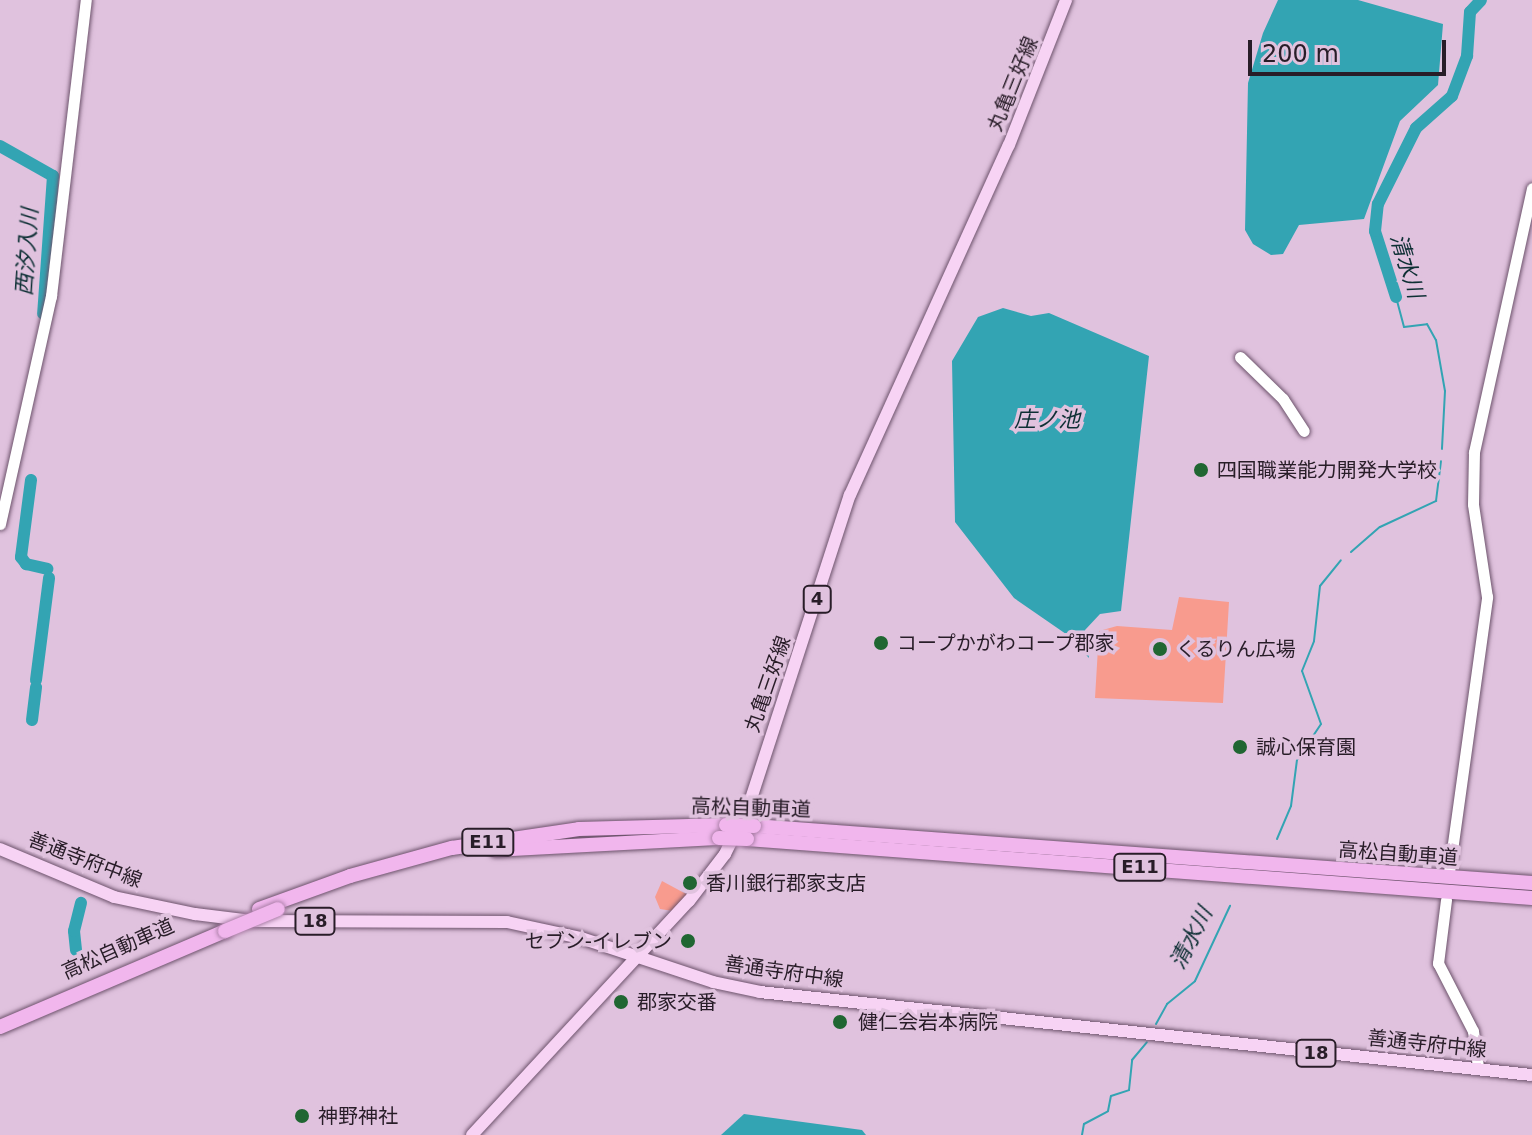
<!DOCTYPE html>
<meta charset="utf-8">
<style>
body{margin:0}
#map{position:relative;width:1532px;height:1135px;overflow:hidden;background:#e0c2de;font-family:"DejaVu Sans","Noto Sans JP",sans-serif}
div>[style]{position:absolute}
.green>*{inset:0;background:#f89b8e}
.water>*{inset:0;background:#33a4b3}
.stream>*{height:2px;margin:-1px;padding:0 1px;transform-origin:1px;border-radius:1px;background:#33a4b3}
.river>*{height:12px;margin:-6px;padding:0 6px;transform-origin:6px;border-radius:6px;background:#33a4b3}
.roads{filter:drop-shadow(0 0 2px #6d536c) drop-shadow(0 0 2px #6d536c)}
.secondary>*{height:11px;margin:-5.5px;padding:0 5.5px;transform-origin:5.5px;border-radius:5.5px;background:#fff}
.primary>*{height:12px;margin:-6px;padding:0 6px;transform-origin:6px;border-radius:6px;background:#f7d3f4}
.highway>*{height:14px;margin:-7px;padding:0 7px;transform-origin:7px;border-radius:7px;background:#f1b6ed}
.bridges{filter:drop-shadow(0 0 2px #ab80a8) drop-shadow(0 0 2px #ab80a8)}
.highway-bridge>*{height:14px;margin:-7px;padding:0 7px;transform-origin:7px;border-radius:7px;background:#f1b6ed}
.dots>*{width:22px;height:22px;translate:-50% -50%;box-sizing:border-box;border:4px solid #e0c2de;border-radius:50%}
span{translate:-50% -50%;white-space:nowrap;text-align:center;line-height:1.15;-webkit-text-stroke:7px #e0c2de;paint-order:stroke}
.shield-label span{padding:2px 6px;background:#e0c2de;border:2px solid;border-radius:6px;-webkit-text-stroke-width:0}
.shield-label{font-size:18px;color:#281d28;font-weight:700}
.street-label{font-size:20px;color:#281d28}
.poi-label{font-size:20px;color:#281d28}
.left{translate:0 -50%;text-align:left}
.right{translate:-100% -50%;text-align:right}
.water-label{font-size:22px;color:#0d2f34;font-style:italic}
.scale{position:absolute;left:1248px;top:40px;width:198px;height:36px;box-sizing:border-box;border:4px solid #281d28;border-top:0;padding-left:10px;font-size:24px;line-height:28px;white-space:nowrap;color:#281d28;-webkit-text-stroke:6px #e0c2de;paint-order:stroke}
</style>
<div id="map">
<div class="green">
<div style="clip-path:polygon(1179px 597px,1229px 602px,1223px 703px,1095px 698px,1099px 631px,1117px 626px,1172px 630px)"></div>
<div style="clip-path:polygon(662px 881px,688px 895px,673px 911px,660px 909px,655px 897px)"></div>
</div>
<div class="water">
<div style="clip-path:polygon(1358px 0,1443px 24px,1438px 85px,1400px 121px,1364px 219px,1299px 225px,1283px 254px,1271px 255px,1253px 244px,1245px 230px,1248px 83px,1263px 33px,1278px 0)"></div>
<div style="clip-path:polygon(1003px 308px,1031px 316px,1049px 313px,1149px 356px,1121px 611px,1100px 614px,1085px 630px,1089px 658px,1066px 634px,1014px 598px,955px 522px,952px 361px,978px 317px)"></div>
<div style="clip-path:polygon(744px 1114px,862px 1130px,866px 1135px,721px 1135px)"></div>
</div>
<div class="stream">
<div style="left:1396px;top:297px;width:31px;rotate:75deg"></div>
<div style="left:1404px;top:327px;width:23px;rotate:-7deg"></div>
<div style="left:1427px;top:324px;width:18px;rotate:61deg"></div>
<div style="left:1436px;top:340px;width:52px;rotate:80deg"></div>
<div style="left:1445px;top:391px;width:58px;rotate:93deg"></div>
<div style="left:1351px;top:552px;width:38px;rotate:-41deg"></div>
<div style="left:1380px;top:527px;width:62px;rotate:-24.9deg"></div>
<div style="left:1436px;top:501px;width:40px;rotate:-82.9deg"></div>
<div style="left:1277px;top:839px;width:36px;rotate:-67deg"></div>
<div style="left:1291px;top:806px;width:46px;rotate:-82.6deg"></div>
<div style="left:1297px;top:760px;width:43px;rotate:-56.3deg"></div>
<div style="left:1321px;top:724px;width:56px;rotate:-109.7deg"></div>
<div style="left:1302px;top:671px;width:32px;rotate:-68deg"></div>
<div style="left:1314px;top:641px;width:55px;rotate:-83.8deg"></div>
<div style="left:1320px;top:586px;width:33px;rotate:-51deg"></div>
<div style="left:1156px;top:1024px;width:23px;rotate:-61deg"></div>
<div style="left:1167px;top:1004px;width:36px;rotate:-39deg"></div>
<div style="left:1195px;top:981px;width:83px;rotate:-65deg"></div>
<div style="left:1082px;top:1135px;width:11px;rotate:-80deg"></div>
<div style="left:1084px;top:1124px;width:27px;rotate:-28deg"></div>
<div style="left:1108px;top:1111px;width:15px;rotate:-79deg"></div>
<div style="left:1111px;top:1096px;width:19px;rotate:-18deg"></div>
<div style="left:1129px;top:1090px;width:30px;rotate:-84deg"></div>
<div style="left:1132px;top:1060px;width:23px;rotate:-50deg"></div>
</div>
<div class="river">
<div style="left:0;top:146px;width:61px;rotate:29.5deg"></div>
<div style="left:53px;top:176px;width:138px;rotate:94.1deg"></div>
<div style="left:1396px;top:297px;width:69px;rotate:-107.7deg"></div>
<div style="left:1375px;top:231px;width:27px;rotate:-84deg"></div>
<div style="left:1378px;top:204px;width:85px;rotate:-63.4deg"></div>
<div style="left:1416px;top:128px;width:48px;rotate:-41.6deg"></div>
<div style="left:1452px;top:96px;width:43px;rotate:-69.4deg"></div>
<div style="left:1467px;top:56px;width:44px;rotate:-86.1deg"></div>
<div style="left:1470px;top:12px;width:16px;rotate:-47deg"></div>
<div style="left:31px;top:480px;width:78px;rotate:97.4deg"></div>
<div style="left:21px;top:557px;width:9px;rotate:54deg"></div>
<div style="left:26px;top:564px;width:22px;rotate:13deg"></div>
<div style="left:36px;top:680px;width:103px;rotate:-82.7deg"></div>
<div style="left:32px;top:720px;width:33px;rotate:-83deg"></div>
<div style="left:76px;top:950px;width:19px;rotate:-96deg"></div>
<div style="left:74px;top:931px;width:29px;rotate:-76deg"></div>
</div>
<div class="roads">
<div class="secondary">
<div style="left:1240px;top:357px;width:60px;rotate:44.3deg"></div>
<div style="left:1283px;top:399px;width:38px;rotate:57deg"></div>
<div style="left:0;top:524px;width:234px;rotate:-77.4deg"></div>
<div style="left:51px;top:296px;width:298px;rotate:-83.3deg"></div>
<div style="left:1449px;top:872px;width:278px;rotate:-82.1deg"></div>
<div style="left:1487px;top:597px;width:94px;rotate:-98.6deg"></div>
<div style="left:1473px;top:504px;width:52px;rotate:-88.9deg"></div>
<div style="left:1474px;top:452px;width:270px;rotate:-77.6deg"></div>
<div style="left:1446px;top:900px;width:64px;rotate:97.2deg"></div>
<div style="left:1438px;top:963px;width:76px;rotate:62.8deg"></div>
<div style="left:1473px;top:1031px;width:37px;rotate:82deg"></div>
</div>
<div class="primary">
<div style="left:0;top:849px;width:124px;rotate:22.8deg"></div>
<div style="left:114px;top:897px;width:83px;rotate:11.9deg"></div>
<div style="left:195px;top:914px;width:57px;rotate:7deg"></div>
<div style="left:252px;top:921px;width:255px;rotate:0.2deg"></div>
<div style="left:507px;top:922px;width:76px;rotate:12.2deg"></div>
<div style="left:581px;top:938px;width:139px;rotate:18.4deg"></div>
<div style="left:713px;top:982px;width:48px;rotate:12deg"></div>
<div style="left:760px;top:992px;width:776px;rotate:6.14deg"></div>
<div style="left:472px;top:1135px;width:319px;rotate:-47.2deg"></div>
<div style="left:689px;top:901px;width:59px;rotate:-52.5deg"></div>
<div style="left:725px;top:854px;width:55px;rotate:-63.9deg"></div>
<div style="left:749px;top:805px;width:326px;rotate:-72deg"></div>
<div style="left:850px;top:495px;width:384px;rotate:-65.6deg"></div>
<div style="left:1009px;top:145px;width:156px;rotate:-68.5deg"></div>
</div>
<div class="highway">
<div style="left:754px;top:826px;width:780px;rotate:4.19deg"></div>
<div style="left:747px;top:839px;width:787px;rotate:4.3deg"></div>
<div style="left:496px;top:850px;width:223px;rotate:-3.1deg"></div>
<div style="left:259px;top:909px;width:97px;rotate:-19.9deg"></div>
<div style="left:350px;top:876px;width:106px;rotate:-15.4deg"></div>
<div style="left:452px;top:848px;width:128px;rotate:-8.5deg"></div>
<div style="left:579px;top:829px;width:147px;rotate:-1.6deg"></div>
<div style="left:0;top:1027px;width:245px;rotate:-23.1deg"></div>
</div>
</div>
<div class="bridges">
<div class="highway-bridge">
<div style="left:726px;top:825px;width:28px;rotate:2deg"></div>
<div style="left:719px;top:838px;width:28px;rotate:2deg"></div>
<div style="left:225px;top:931px;width:57px;rotate:-22.5deg"></div>
</div>
</div>
<div class="dots">
<div style="left:1201px;top:470px;background:#206632"></div>
<div style="left:881px;top:643px;background:#206632"></div>
<div style="left:1160px;top:649px;background:#206632"></div>
<div style="left:1240px;top:747px;background:#206632"></div>
<div style="left:690px;top:883px;background:#206632"></div>
<div style="left:688px;top:941px;background:#206632"></div>
<div style="left:621px;top:1002px;background:#206632"></div>
<div style="left:840px;top:1022px;background:#206632"></div>
<div style="left:302px;top:1116px;background:#206632"></div>
</div>
<div class="shield-label">
<span style="left:817px;top:599px">4</span>
<span style="left:488px;top:842px">E11</span>
<span style="left:1140px;top:867px">E11</span>
<span style="left:315px;top:921px">18</span>
<span style="left:1316px;top:1053px">18</span>
</div>
<div class="street-label">
<span style="left:1013px;top:84px;rotate:-68deg">丸亀三好線</span>
<span style="left:768px;top:684px;rotate:-71deg">丸亀三好線</span>
<span style="left:751px;top:808px;rotate:2deg">高松自動車道</span>
<span style="left:1398px;top:854px;rotate:4deg">高松自動車道</span>
<span style="left:85px;top:860px;rotate:21deg">善通寺府中線</span>
<span style="left:118px;top:949px;rotate:-24deg">高松自動車道</span>
<span style="left:784px;top:972px;rotate:8deg">善通寺府中線</span>
<span style="left:1427px;top:1044px;rotate:6deg">善通寺府中線</span>
</div>
<div class="poi-label">
<span class="left" style="left:1217px;top:470px">四国職業能力開発大学校</span>
<span class="left" style="left:897px;top:643px">コープかがわコープ郡家</span>
<span class="left" style="left:1176px;top:649px">くるりん広場</span>
<span class="left" style="left:1256px;top:747px">誠心保育園</span>
<span class="left" style="left:706px;top:883px">香川銀行郡家支店</span>
<span class="right" style="left:672px;top:941px">セブン-イレブン</span>
<span class="left" style="left:637px;top:1002px">郡家交番</span>
<span class="left" style="left:858px;top:1022px">健仁会岩本病院</span>
<span class="left" style="left:318px;top:1116px">神野神社</span>
</div>
<div class="water-label">
<span style="left:27px;top:252px;rotate:-86deg">西汐入川</span>
<span style="left:1407px;top:266px;rotate:73deg">清水川</span>
<span style="left:1047px;top:420px">庄ノ池</span>
<span style="left:1191px;top:938px;rotate:-63deg">清水川</span>
</div>
<div class="scale">200 m</div>
</div>
